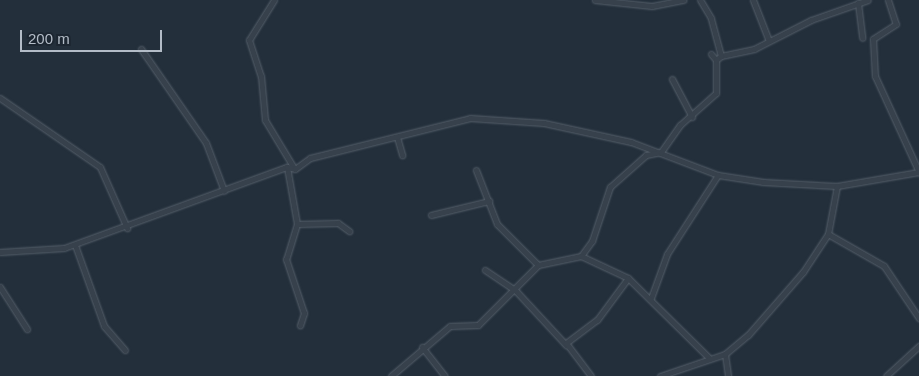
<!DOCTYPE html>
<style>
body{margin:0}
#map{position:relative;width:919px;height:376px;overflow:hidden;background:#232f3b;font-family:Arial,sans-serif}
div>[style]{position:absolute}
.roads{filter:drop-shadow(0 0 1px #555f6a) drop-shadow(0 0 1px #555f6a)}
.street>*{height:5px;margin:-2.5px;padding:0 2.5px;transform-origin:2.5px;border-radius:2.5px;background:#37414c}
span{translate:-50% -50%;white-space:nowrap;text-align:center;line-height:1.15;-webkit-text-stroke:4px #1c2631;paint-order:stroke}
.scale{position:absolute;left:20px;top:30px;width:142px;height:22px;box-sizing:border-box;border:2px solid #b3bcc7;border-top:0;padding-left:6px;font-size:15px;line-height:18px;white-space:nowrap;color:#b3bcc7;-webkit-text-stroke:4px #1c2631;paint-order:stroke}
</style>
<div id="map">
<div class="roads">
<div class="street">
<div style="left:274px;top:0;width:47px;rotate:122deg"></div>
<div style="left:249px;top:40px;width:38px;rotate:72deg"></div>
<div style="left:261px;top:76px;width:44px;rotate:84.8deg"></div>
<div style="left:265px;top:120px;width:56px;rotate:58.9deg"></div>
<div style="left:595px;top:0;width:57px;rotate:6deg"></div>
<div style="left:652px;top:6px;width:32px;rotate:-11deg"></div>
<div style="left:753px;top:0;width:44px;rotate:68.7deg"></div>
<div style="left:888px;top:0;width:25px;rotate:72deg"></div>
<div style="left:896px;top:24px;width:27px;rotate:147deg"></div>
<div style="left:873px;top:39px;width:37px;rotate:87deg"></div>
<div style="left:875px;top:76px;width:106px;rotate:65.4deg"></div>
<div style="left:858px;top:3px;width:35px;rotate:83deg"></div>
<div style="left:141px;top:49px;width:114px;rotate:55.3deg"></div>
<div style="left:206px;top:143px;width:51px;rotate:69.4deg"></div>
<div style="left:711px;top:54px;width:8px;rotate:50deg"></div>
<div style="left:721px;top:56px;width:34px;rotate:-12deg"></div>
<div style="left:754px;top:49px;width:64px;rotate:-27deg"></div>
<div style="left:811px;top:20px;width:60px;rotate:-19.3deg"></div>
<div style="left:672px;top:79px;width:43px;rotate:62.2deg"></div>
<div style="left:0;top:98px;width:121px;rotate:34.6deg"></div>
<div style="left:100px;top:167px;width:67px;rotate:66.1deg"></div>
<div style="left:397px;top:137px;width:19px;rotate:74deg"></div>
<div style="left:287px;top:167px;width:58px;rotate:80deg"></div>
<div style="left:297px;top:224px;width:37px;rotate:107deg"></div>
<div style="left:286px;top:259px;width:57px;rotate:71.6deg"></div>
<div style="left:304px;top:313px;width:13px;rotate:108deg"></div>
<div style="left:476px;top:170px;width:58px;rotate:68.7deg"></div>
<div style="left:497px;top:224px;width:58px;rotate:45deg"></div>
<div style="left:431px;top:215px;width:60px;rotate:-13.6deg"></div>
<div style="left:297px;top:224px;width:41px;rotate:-1.4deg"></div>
<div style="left:338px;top:223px;width:14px;rotate:36deg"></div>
<div style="left:828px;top:234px;width:64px;rotate:29.7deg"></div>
<div style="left:884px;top:266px;width:63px;rotate:56.1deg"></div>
<div style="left:75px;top:245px;width:86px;rotate:70.3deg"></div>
<div style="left:104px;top:326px;width:32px;rotate:49deg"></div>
<div style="left:0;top:252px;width:64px;rotate:-3.6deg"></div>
<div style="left:64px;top:248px;width:237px;rotate:-20deg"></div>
<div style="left:287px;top:167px;width:8px;rotate:14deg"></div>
<div style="left:295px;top:169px;width:19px;rotate:-36deg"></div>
<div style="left:310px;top:158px;width:165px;rotate:-14deg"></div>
<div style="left:470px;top:118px;width:74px;rotate:3.9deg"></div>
<div style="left:544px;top:123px;width:89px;rotate:12.3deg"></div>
<div style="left:631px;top:142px;width:93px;rotate:20.8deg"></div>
<div style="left:718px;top:175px;width:46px;rotate:8.8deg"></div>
<div style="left:763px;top:182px;width:74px;rotate:3.1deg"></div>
<div style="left:837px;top:186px;width:83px;rotate:-9.7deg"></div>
<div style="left:581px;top:256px;width:19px;rotate:-54deg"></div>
<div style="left:592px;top:241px;width:57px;rotate:-71.6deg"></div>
<div style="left:610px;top:187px;width:48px;rotate:-41.6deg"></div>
<div style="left:646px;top:155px;width:15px;rotate:-11deg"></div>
<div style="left:661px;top:152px;width:33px;rotate:-55deg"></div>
<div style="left:680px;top:125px;width:48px;rotate:-41.6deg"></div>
<div style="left:716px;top:93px;width:33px;rotate:-90deg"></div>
<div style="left:716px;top:60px;width:6px;rotate:-39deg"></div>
<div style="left:721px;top:56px;width:39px;rotate:-105deg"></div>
<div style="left:711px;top:18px;width:21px;rotate:-121deg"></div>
<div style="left:485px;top:270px;width:37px;rotate:34deg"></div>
<div style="left:516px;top:291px;width:74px;rotate:47.2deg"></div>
<div style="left:0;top:287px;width:50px;rotate:57.3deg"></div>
<div style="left:651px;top:298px;width:47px;rotate:-70deg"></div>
<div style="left:667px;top:254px;width:94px;rotate:-57.2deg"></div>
<div style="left:422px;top:347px;width:37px;rotate:52deg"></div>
<div style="left:725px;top:354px;width:22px;rotate:82deg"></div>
<div style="left:391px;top:376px;width:77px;rotate:-40.3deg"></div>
<div style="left:450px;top:326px;width:28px;rotate:-2deg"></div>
<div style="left:478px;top:325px;width:85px;rotate:-45deg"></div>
<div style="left:538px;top:265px;width:44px;rotate:-11.8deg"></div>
<div style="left:581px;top:256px;width:52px;rotate:25.1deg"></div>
<div style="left:628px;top:278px;width:114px;rotate:44.6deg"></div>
<div style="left:591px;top:376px;width:41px;rotate:-127.1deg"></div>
<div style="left:566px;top:343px;width:39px;rotate:-37deg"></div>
<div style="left:597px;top:320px;width:52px;rotate:-53.6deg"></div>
<div style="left:660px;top:376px;width:69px;rotate:-18.7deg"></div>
<div style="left:725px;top:354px;width:30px;rotate:-40deg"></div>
<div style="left:748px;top:335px;width:84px;rotate:-48.9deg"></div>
<div style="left:803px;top:272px;width:45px;rotate:-56.7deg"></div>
<div style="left:828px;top:234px;width:49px;rotate:-79.4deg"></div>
<div style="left:886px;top:376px;width:45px;rotate:-42.3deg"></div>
</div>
</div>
<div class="scale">200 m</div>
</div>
